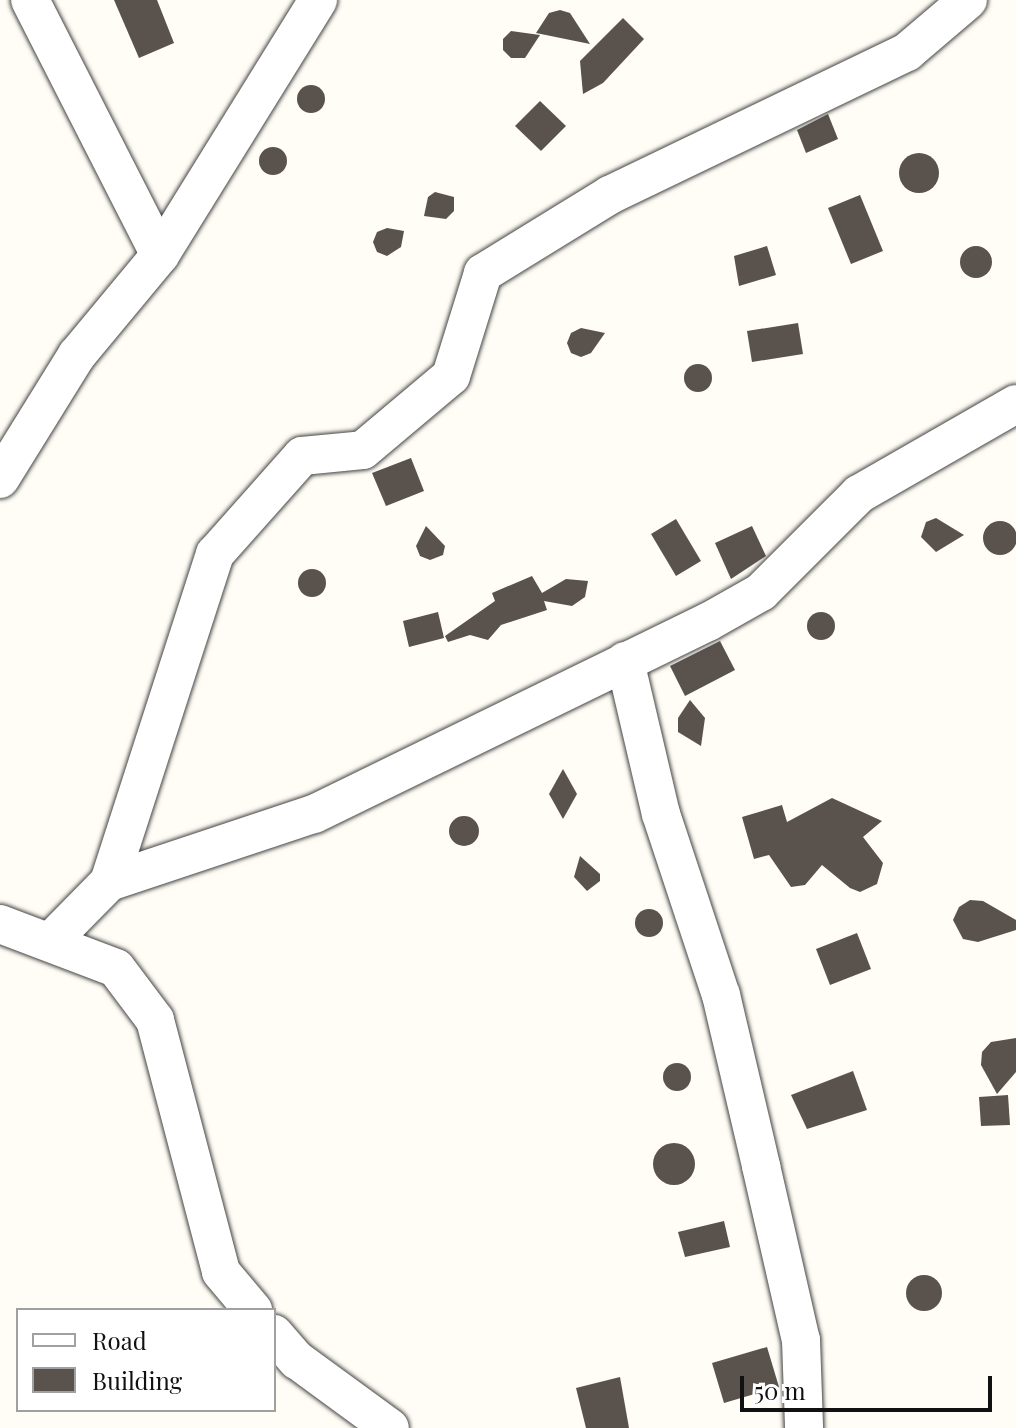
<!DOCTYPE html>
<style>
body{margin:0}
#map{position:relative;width:1016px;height:1428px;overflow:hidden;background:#fffdf5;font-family:"Playfair Display",serif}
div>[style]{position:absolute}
.building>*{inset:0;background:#5a524d}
.round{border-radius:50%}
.roads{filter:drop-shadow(0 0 2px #444) drop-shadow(0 0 2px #444)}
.minor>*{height:38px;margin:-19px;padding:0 19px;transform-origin:19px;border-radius:19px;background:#fff}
span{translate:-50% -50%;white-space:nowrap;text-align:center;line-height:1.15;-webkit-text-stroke:8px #fff;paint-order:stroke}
.legend{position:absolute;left:16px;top:1308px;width:260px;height:104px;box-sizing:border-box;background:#fff;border:2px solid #a0a0a0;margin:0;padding:10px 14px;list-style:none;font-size:24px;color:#111}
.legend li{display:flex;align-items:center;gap:16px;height:40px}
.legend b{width:40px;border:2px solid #a0a0a0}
.scale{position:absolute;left:740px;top:1376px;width:252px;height:36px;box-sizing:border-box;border:4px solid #111;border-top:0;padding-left:10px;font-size:24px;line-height:28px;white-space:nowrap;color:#111;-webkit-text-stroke:6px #fff;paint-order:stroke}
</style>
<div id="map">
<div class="building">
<div style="clip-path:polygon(114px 0,157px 0,174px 43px,139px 58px)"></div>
<div style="clip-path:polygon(560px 10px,570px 13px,590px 44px,536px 33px,549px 13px)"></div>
<div style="clip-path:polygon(623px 18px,644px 39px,603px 83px,583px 94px,580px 61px)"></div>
<div style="clip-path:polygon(511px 31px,540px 35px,525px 58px,511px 58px,503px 50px,503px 39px)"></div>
<div class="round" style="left:297px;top:85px;width:28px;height:28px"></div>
<div style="clip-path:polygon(540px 101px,566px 126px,541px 151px,515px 126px)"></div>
<div style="clip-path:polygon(828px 114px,838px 139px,806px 153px,797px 130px)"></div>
<div class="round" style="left:259px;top:147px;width:28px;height:28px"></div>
<div class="round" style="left:899px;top:153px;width:40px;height:40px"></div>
<div style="clip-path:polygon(435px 192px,454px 197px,454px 211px,446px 219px,424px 216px,428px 197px)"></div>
<div style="clip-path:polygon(860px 195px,883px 251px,851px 264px,828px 208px)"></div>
<div style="clip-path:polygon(387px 228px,404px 231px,401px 247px,387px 256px,377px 252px,373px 242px,377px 232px)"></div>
<div style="clip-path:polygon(767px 246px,776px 275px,739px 286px,734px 256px)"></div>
<div class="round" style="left:960px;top:246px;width:32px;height:32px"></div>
<div style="clip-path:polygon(798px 323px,803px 354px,752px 362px,747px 331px)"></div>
<div style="clip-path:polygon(581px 328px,605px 333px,591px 353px,581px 357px,571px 353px,567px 343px,571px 333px)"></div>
<div class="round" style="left:684px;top:364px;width:28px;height:28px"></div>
<div style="clip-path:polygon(411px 458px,424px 491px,386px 506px,372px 473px)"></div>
<div style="clip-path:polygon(936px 518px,964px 535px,936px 552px,921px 537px,926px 522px)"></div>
<div style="clip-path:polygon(676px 519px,701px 561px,676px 576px,651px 534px)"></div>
<div class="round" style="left:983px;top:521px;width:34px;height:34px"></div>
<div style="clip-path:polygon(426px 526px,445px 546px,443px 555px,430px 560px,420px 556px,416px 546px)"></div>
<div style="clip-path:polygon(752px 526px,766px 556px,731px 579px,715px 543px)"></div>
<div class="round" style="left:298px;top:569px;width:28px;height:28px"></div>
<div style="clip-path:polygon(532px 576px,542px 593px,566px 579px,588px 581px,585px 597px,572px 606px,544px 601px,547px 610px,501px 625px,488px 640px,470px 635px,448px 642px,445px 636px,495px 601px,492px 593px)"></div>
<div class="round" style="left:807px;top:612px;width:28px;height:28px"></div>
<div style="clip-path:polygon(438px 612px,444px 638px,409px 647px,403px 621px)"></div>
<div style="clip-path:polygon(720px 641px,735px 670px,685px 696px,670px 666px)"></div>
<div style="clip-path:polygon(690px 700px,705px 718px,701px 746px,678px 732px,678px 718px)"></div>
<div style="clip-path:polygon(563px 769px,577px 794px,563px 819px,549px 794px)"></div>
<div style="clip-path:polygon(832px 798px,882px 821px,863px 837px,883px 863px,877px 884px,860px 892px,850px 888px,822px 865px,805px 885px,791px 887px,769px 855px,754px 859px,742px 817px,782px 805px,787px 822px)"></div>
<div class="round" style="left:449px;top:816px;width:30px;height:30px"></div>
<div style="clip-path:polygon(580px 856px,600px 874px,600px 881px,587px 891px,574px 877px)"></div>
<div style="clip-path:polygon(970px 900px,983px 901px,1016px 920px,1016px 930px,978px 942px,963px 939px,953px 920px,959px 907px)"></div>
<div class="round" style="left:635px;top:909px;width:28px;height:28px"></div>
<div style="clip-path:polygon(857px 933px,871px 969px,830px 985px,816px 949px)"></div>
<div style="clip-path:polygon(1016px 1038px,1016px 1072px,997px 1094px,981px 1065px,982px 1052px,991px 1042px)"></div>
<div class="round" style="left:663px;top:1063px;width:28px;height:28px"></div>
<div style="clip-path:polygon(853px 1071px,867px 1110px,807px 1129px,791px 1095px)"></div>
<div style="clip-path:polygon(1008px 1095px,1010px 1125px,981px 1126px,979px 1097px)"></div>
<div class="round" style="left:653px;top:1143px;width:42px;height:42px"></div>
<div style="clip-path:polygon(724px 1221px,730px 1247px,685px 1257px,678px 1232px)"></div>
<div class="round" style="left:906px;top:1275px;width:36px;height:36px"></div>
<div style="clip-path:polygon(767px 1347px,779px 1387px,724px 1403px,712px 1363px)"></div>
<div style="clip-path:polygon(620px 1377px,629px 1428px,586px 1428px,576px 1388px)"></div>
</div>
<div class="roads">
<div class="minor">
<div style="left:30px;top:0;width:286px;rotate:63deg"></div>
<div style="left:0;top:479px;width:146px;rotate:-58.2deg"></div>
<div style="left:77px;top:355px;width:130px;rotate:-50.3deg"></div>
<div style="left:160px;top:255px;width:300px;rotate:-58.2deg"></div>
<div style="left:625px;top:661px;width:157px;rotate:76.8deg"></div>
<div style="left:661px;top:814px;width:191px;rotate:71.7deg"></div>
<div style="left:721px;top:995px;width:176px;rotate:76.8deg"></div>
<div style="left:761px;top:1166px;width:179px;rotate:77.1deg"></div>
<div style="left:801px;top:1340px;width:88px;rotate:88deg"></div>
<div style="left:109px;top:882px;width:345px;rotate:-72.1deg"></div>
<div style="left:215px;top:554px;width:131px;rotate:-48.4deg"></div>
<div style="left:302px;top:456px;width:61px;rotate:-5.6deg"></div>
<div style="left:363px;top:450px;width:115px;rotate:-40.1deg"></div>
<div style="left:451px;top:376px;width:108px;rotate:-72.7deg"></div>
<div style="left:483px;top:273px;width:149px;rotate:-31.6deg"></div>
<div style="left:610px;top:195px;width:330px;rotate:-25.7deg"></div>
<div style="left:907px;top:52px;width:80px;rotate:-40.4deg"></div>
<div style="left:0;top:924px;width:124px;rotate:20.8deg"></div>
<div style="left:116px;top:968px;width:65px;rotate:53.1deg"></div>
<div style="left:155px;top:1020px;width:260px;rotate:75.3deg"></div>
<div style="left:221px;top:1272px;width:50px;rotate:49.9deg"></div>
<div style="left:50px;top:942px;width:84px;rotate:-45.5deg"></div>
<div style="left:109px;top:882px;width:216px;rotate:-18.4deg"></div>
<div style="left:314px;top:814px;width:438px;rotate:-26deg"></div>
<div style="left:708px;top:622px;width:61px;rotate:-29.5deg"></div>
<div style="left:761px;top:592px;width:139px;rotate:-45deg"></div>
<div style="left:859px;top:494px;width:181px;rotate:-29.8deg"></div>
<div style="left:274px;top:1334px;width:35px;rotate:49deg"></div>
<div style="left:297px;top:1360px;width:115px;rotate:36.2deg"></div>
</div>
</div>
<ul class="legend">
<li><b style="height:10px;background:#fff"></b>Road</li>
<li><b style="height:22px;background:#5a524d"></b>Building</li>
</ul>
<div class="scale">50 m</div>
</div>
